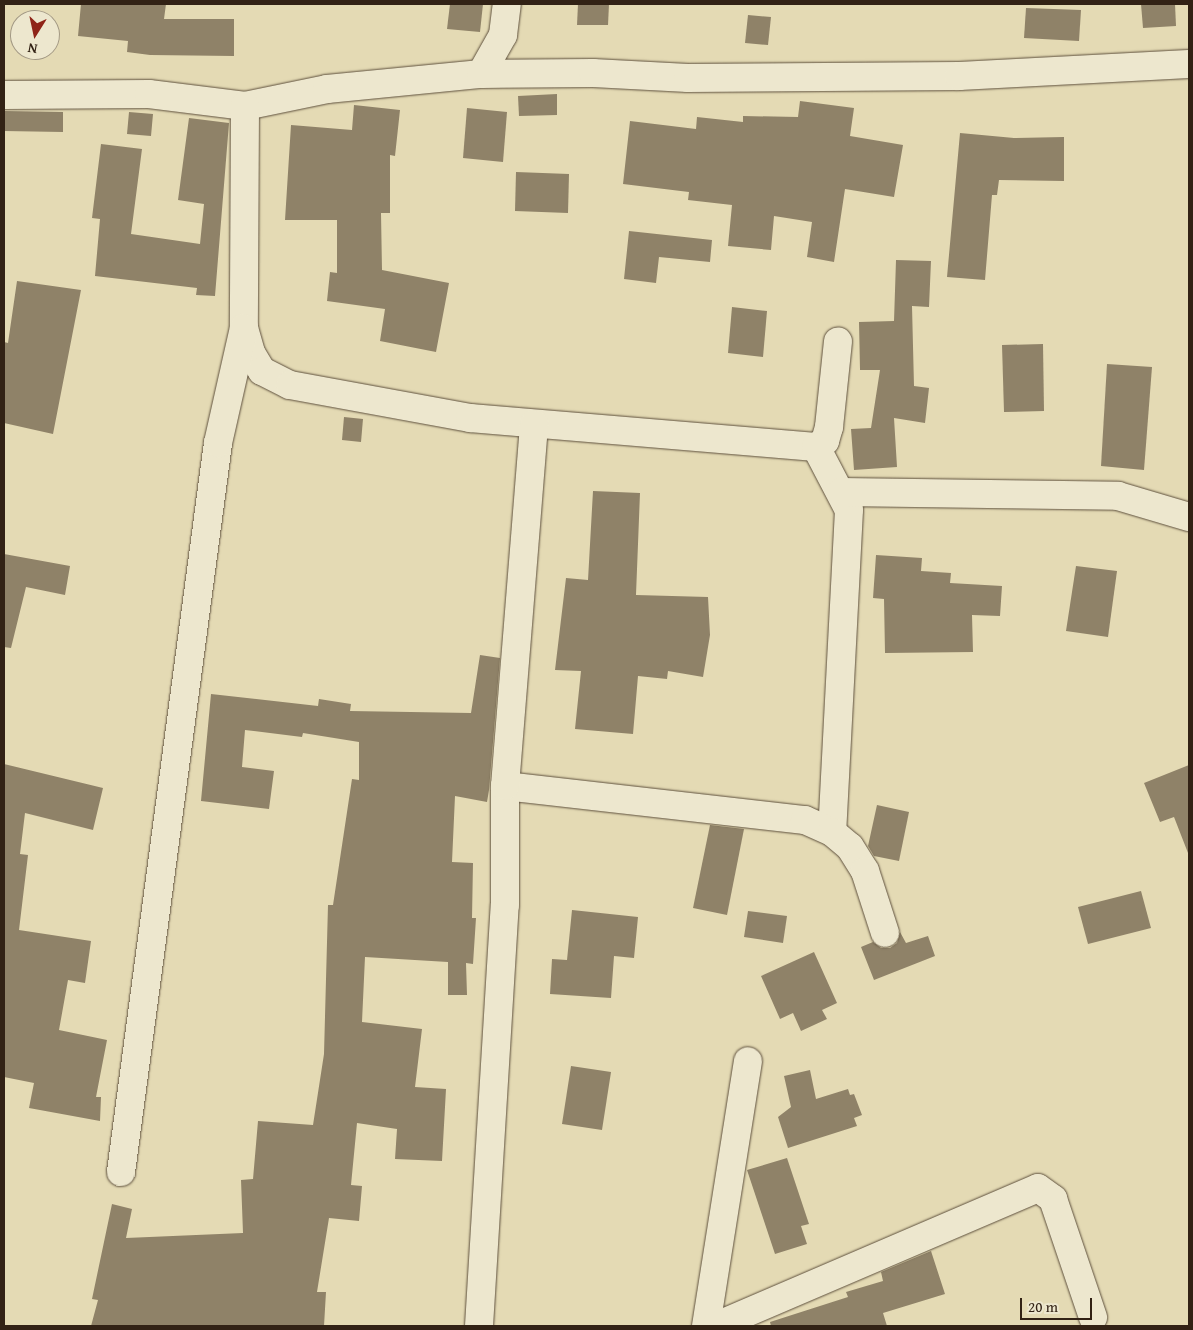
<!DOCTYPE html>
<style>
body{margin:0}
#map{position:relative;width:1193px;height:1330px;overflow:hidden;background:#e4dab4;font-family:"Gentium Book Plus",serif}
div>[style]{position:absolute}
.building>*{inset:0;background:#8f8268}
.roads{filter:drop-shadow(0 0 1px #5e503d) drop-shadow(0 0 1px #5e503d)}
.minor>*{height:28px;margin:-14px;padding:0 14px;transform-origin:14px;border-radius:14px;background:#ede7ce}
span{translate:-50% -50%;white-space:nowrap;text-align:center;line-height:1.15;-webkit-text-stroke:5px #ede7ce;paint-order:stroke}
.frame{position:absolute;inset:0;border:5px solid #322215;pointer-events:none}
.north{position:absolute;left:10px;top:10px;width:50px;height:50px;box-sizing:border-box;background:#ede7ce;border:1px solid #a29884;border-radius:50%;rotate:190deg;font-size:14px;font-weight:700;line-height:20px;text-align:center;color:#322215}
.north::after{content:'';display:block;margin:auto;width:18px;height:22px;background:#8f2418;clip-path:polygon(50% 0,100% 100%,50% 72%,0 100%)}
.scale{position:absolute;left:1020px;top:1298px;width:72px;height:22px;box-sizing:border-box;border:2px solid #322215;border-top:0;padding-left:6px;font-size:15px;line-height:18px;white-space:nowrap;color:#322215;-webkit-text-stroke:4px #ede7ce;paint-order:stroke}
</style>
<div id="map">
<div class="building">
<div style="clip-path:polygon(81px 4px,166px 4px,164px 19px,234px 19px,234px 56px,150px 55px,127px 52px,128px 41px,78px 36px)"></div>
<div style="clip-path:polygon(450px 4px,483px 4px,480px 32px,447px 29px)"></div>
<div style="clip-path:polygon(578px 4px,609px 4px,608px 25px,577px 25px)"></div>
<div style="clip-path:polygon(1141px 4px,1175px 4px,1176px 26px,1143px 28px)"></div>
<div style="clip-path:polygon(1026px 8px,1081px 10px,1079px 41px,1024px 38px)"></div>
<div style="clip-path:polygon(748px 15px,771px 17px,768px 45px,745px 43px)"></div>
<div style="clip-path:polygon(557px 94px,557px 115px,519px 116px,518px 96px)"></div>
<div style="clip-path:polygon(800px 101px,854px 108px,850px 136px,903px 145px,894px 197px,845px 189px,834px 262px,807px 257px,812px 222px,774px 216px,771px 250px,728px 246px,732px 205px,688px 200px,689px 192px,623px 184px,630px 121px,696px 129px,697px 117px,743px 122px,743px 116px,798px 117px)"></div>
<div style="clip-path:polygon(354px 105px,400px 110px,395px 156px,390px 155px,390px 213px,381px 213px,382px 270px,449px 283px,436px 352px,380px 341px,385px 309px,327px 301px,330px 272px,337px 273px,337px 220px,285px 220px,291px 125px,352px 130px)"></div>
<div style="clip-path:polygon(467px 108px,507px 112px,503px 162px,463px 158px)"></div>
<div style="clip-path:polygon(4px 111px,63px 112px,63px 132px,4px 131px)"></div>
<div style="clip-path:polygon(129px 112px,153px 114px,151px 136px,127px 134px)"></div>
<div style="clip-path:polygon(189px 118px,229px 123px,215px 296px,196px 295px,197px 288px,95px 276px,100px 219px,92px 218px,101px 144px,142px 149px,131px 234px,200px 244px,204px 204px,178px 200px)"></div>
<div style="clip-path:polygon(960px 133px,1014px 138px,1064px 137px,1064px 181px,999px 180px,997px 195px,992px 195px,985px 280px,947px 277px)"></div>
<div style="clip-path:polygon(516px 172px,569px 174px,568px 213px,515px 211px)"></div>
<div style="clip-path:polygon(629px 231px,712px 240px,710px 262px,659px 257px,656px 283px,624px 279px)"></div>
<div style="clip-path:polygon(896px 260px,931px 261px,929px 307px,912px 306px,914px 386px,929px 388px,925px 423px,894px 418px,897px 467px,854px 470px,851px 429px,871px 428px,880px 370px,860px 370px,859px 322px,894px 321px)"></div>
<div style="clip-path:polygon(17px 281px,81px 290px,53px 434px,4px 423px,4px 342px,8px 343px)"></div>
<div style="clip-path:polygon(732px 307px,767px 311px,763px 357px,728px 353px)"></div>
<div style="clip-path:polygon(1043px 344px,1044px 411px,1004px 412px,1002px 345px)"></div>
<div style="clip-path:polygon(1107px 364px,1152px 367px,1144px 470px,1101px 466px)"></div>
<div style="clip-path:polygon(344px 417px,363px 419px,361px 442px,342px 440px)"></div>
<div style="clip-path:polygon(593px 491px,640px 493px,636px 595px,708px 597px,710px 635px,703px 677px,668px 671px,667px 679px,638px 676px,633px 734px,575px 729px,581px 671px,555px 670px,566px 578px,588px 580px)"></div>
<div style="clip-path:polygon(4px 554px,70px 566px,65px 595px,26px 587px,11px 648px,4px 647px)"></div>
<div style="clip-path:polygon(876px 555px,922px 558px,921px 571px,951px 573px,950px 583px,1002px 586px,1000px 616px,972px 615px,973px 652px,885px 653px,884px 599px,873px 598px)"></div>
<div style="clip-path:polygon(1076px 566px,1117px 571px,1108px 637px,1066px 631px)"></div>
<div style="clip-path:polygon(480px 655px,500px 658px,489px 790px,487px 802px,455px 796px,452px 862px,473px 863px,472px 918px,476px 918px,473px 964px,466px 963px,467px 995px,448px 995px,448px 962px,365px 957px,362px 1022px,422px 1029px,415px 1087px,446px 1089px,442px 1161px,395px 1159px,397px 1129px,357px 1123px,351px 1185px,362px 1186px,359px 1221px,329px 1218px,317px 1292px,326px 1292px,324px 1326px,91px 1326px,98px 1300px,92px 1299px,112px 1204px,132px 1209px,126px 1238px,243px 1233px,241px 1180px,253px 1179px,258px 1121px,313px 1125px,324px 1054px,328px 905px,333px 905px,352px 779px,359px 780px,359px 742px,303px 733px,302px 737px,245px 730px,242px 767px,274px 771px,269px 809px,201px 801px,211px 694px,318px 706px,319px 699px,351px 704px,350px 711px,471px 713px)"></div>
<div style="clip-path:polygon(4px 764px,103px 788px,93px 830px,25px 813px,20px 854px,28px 855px,19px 930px,91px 941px,85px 983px,68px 980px,59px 1030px,107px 1040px,96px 1097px,101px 1097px,100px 1121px,29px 1108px,34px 1083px,4px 1077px)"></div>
<div style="clip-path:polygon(1189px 765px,1189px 853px,1188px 853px,1174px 817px,1160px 822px,1144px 783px)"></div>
<div style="clip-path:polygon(877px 805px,909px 812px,899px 861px,874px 856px,868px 846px)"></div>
<div style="clip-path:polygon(710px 825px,744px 829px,727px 915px,693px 908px)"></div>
<div style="clip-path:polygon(1141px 891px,1151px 928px,1088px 944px,1078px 907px)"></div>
<div style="clip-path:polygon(572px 910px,638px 917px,634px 958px,614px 956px,611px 998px,550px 994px,552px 959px,567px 960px)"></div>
<div style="clip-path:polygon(748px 911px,787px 916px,783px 943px,744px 937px)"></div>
<div style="clip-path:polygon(900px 932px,906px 943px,928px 936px,935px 956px,874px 980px,861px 947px,873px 942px,881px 948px,890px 948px,897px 943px)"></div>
<div style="clip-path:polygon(814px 952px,837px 1003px,822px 1010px,827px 1019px,801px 1031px,793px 1013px,780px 1019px,761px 976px)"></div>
<div style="clip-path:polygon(571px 1066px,611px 1072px,602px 1130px,562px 1124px)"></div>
<div style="clip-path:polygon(810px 1070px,816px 1099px,848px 1089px,850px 1095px,854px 1094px,862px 1115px,854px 1118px,857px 1126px,788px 1148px,778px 1117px,791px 1107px,784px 1076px)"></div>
<div style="clip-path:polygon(787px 1158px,809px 1224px,801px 1226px,807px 1244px,775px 1254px,747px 1170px)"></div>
<div style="clip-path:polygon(931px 1251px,945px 1294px,883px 1313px,887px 1326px,771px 1326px,770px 1322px,848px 1297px,846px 1292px,883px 1281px,881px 1272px)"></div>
</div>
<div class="roads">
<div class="minor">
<div style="left:481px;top:74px;width:45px;rotate:-60.6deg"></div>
<div style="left:503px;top:35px;width:31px;rotate:-83deg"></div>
<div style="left:4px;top:95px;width:145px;rotate:-0.4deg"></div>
<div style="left:149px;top:94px;width:97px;rotate:7.1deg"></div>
<div style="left:245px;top:106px;width:84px;rotate:-11.7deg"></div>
<div style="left:327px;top:89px;width:155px;rotate:-5.6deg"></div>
<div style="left:481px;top:74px;width:112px;rotate:-0.5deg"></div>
<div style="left:593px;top:73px;width:95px;rotate:3deg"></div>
<div style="left:688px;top:78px;width:271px;rotate:-0.4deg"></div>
<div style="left:959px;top:76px;width:230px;rotate:-3deg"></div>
<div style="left:245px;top:106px;width:222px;rotate:90.3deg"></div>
<div style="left:244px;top:328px;width:26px;rotate:74deg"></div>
<div style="left:251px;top:353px;width:21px;rotate:59deg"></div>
<div style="left:262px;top:371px;width:31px;rotate:27deg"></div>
<div style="left:290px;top:385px;width:183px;rotate:10.4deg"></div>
<div style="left:470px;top:418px;width:347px;rotate:4.8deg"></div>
<div style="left:816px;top:447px;width:11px;rotate:-34deg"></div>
<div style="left:825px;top:441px;width:15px;rotate:-74deg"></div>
<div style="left:829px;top:427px;width:86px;rotate:-84deg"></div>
<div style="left:816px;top:447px;width:71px;rotate:62.4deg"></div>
<div style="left:849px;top:510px;width:322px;rotate:93deg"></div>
<div style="left:841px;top:492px;width:277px;rotate:0.8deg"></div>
<div style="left:1118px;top:496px;width:74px;rotate:16.5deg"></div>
<div style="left:505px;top:786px;width:302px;rotate:6.5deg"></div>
<div style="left:805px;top:820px;width:30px;rotate:24deg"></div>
<div style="left:832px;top:832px;width:23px;rotate:40deg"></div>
<div style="left:850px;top:847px;width:28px;rotate:58deg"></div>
<div style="left:865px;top:871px;width:65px;rotate:72.1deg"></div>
<div style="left:121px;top:1172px;width:735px;rotate:-82.42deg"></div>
<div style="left:218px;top:443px;width:118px;rotate:-77.3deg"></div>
<div style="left:479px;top:1326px;width:422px;rotate:-86.5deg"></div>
<div style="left:505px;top:905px;width:119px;rotate:-90deg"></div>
<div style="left:505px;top:786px;width:363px;rotate:-85.4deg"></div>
<div style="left:706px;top:1326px;width:268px;rotate:-81deg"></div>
<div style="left:716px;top:1326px;width:350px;rotate:-23.2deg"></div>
<div style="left:1038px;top:1188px;width:19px;rotate:36deg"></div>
<div style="left:1053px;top:1199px;width:125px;rotate:71.3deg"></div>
</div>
</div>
<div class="frame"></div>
<div class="north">N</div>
<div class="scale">20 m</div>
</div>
